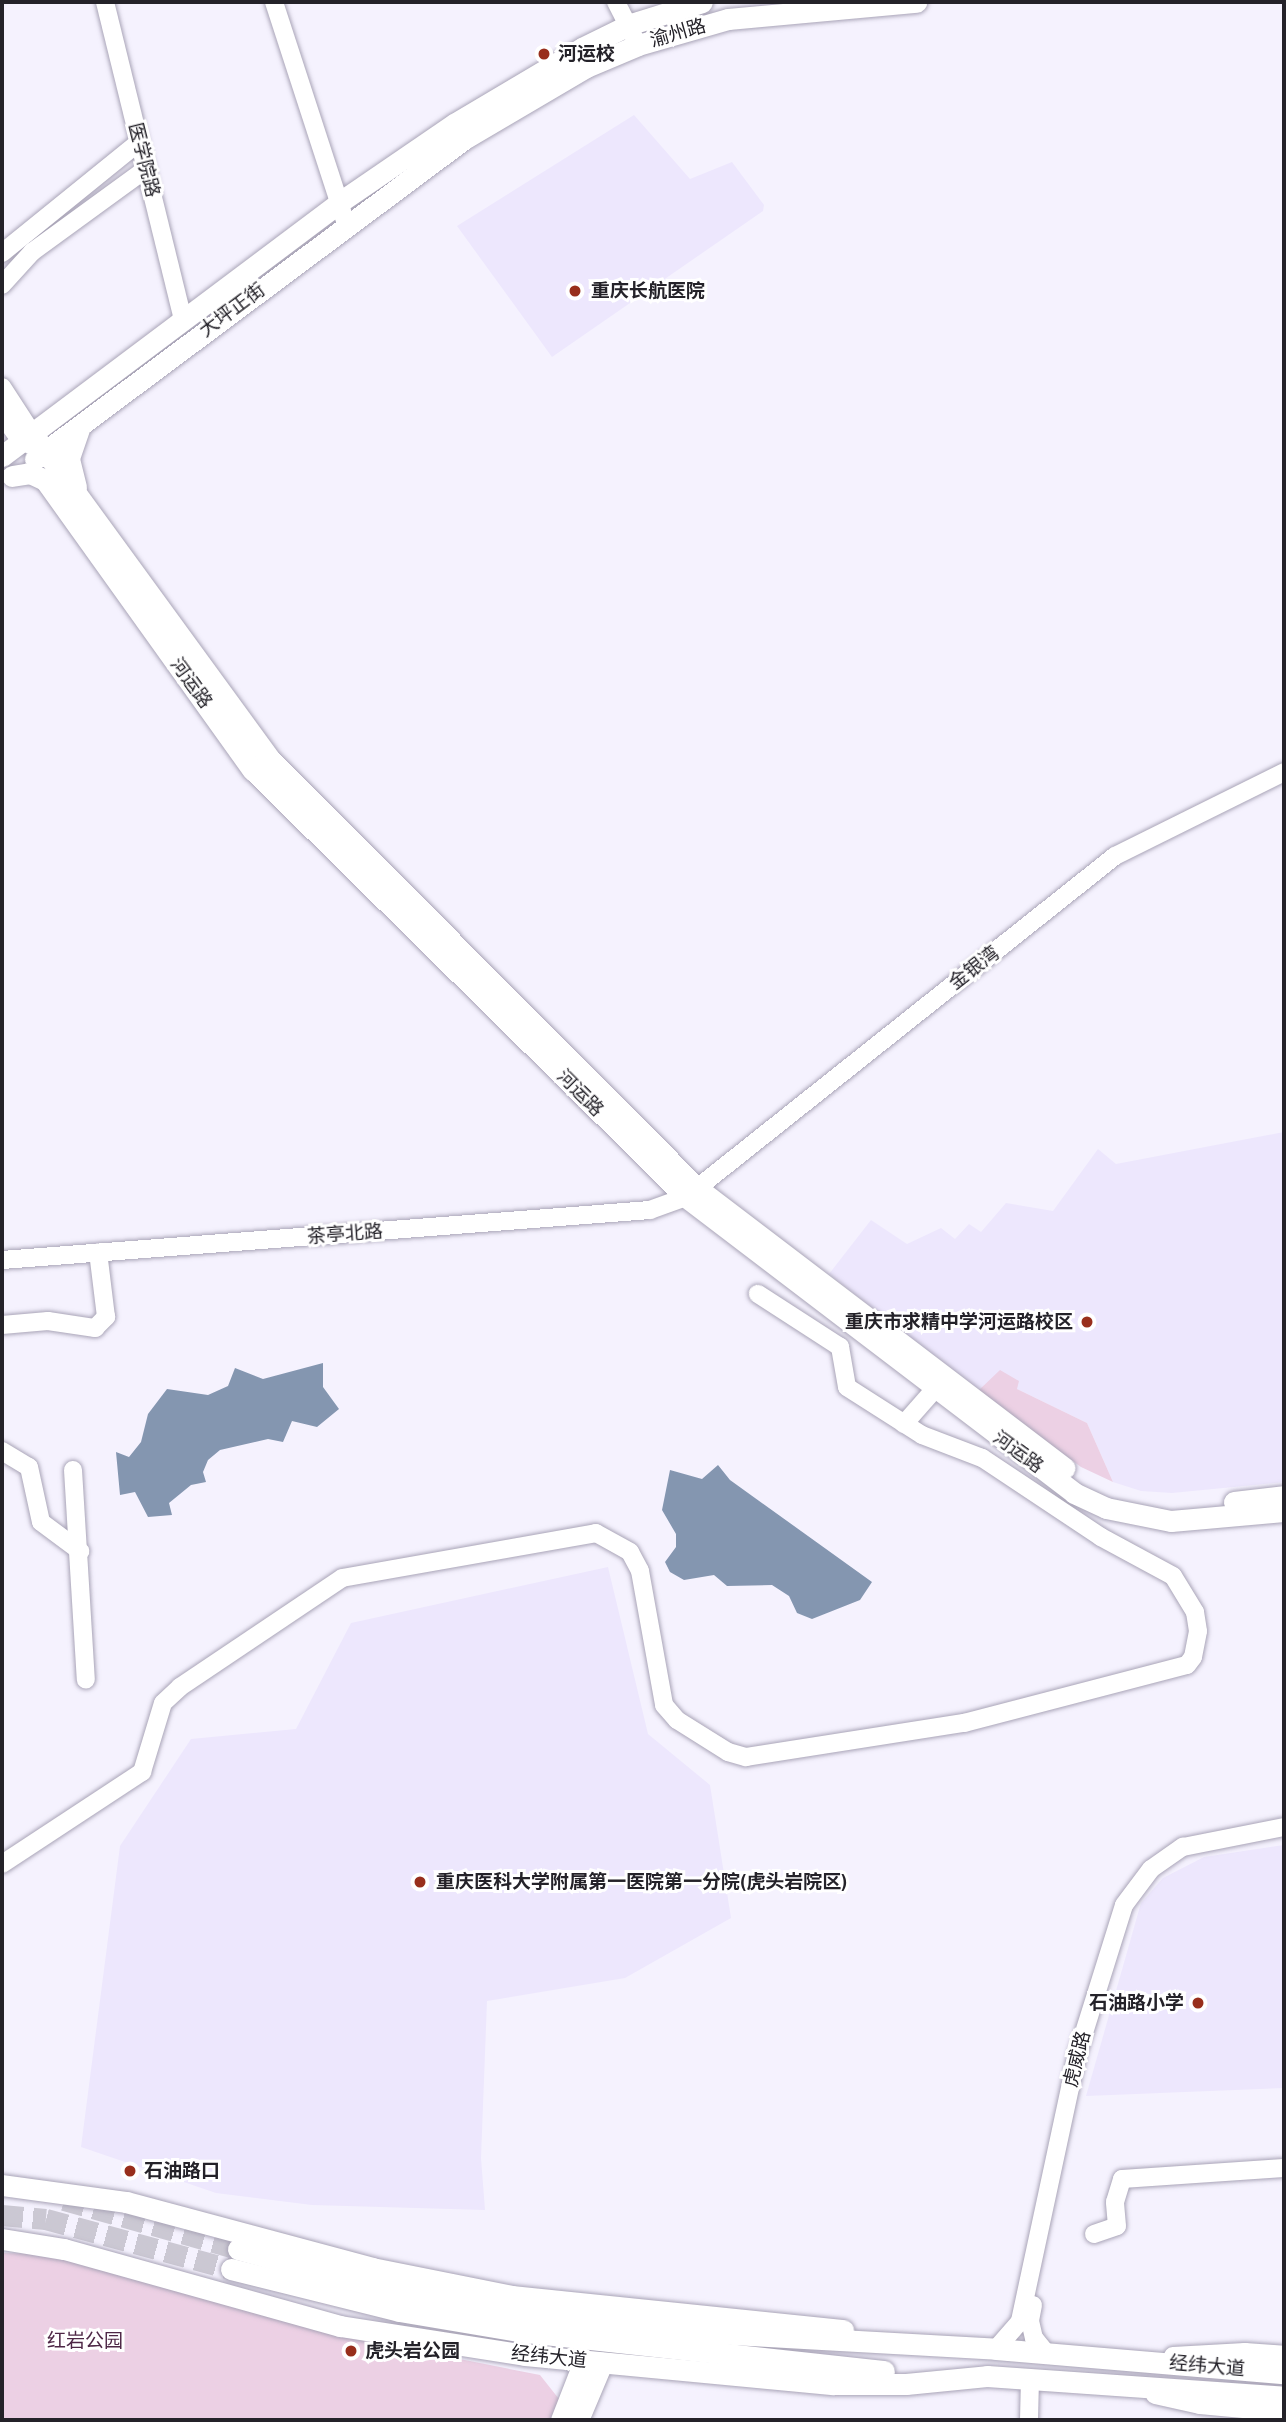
<!DOCTYPE html>
<meta charset="utf-8">
<style>
body{margin:0}
#map{position:relative;width:1286px;height:2422px;overflow:hidden;background:#f5f2fe;font-family:"Public Sans","Noto Sans SC",sans-serif}
div>[style]{position:absolute}
.built>*{inset:0;background:#ede7fd}
.green>*{inset:0;background:#ecd0e4}
.water>*{inset:0;background:#8496b0}
.major-tunnel>*{height:21px;margin-top:-10.5px;transform-origin:0;background:repeating-linear-gradient(90deg,#cbc8d3 0 21px,transparent 0 31px)}
.roads{filter:drop-shadow(0 0 2px #a9a4b7) drop-shadow(0 0 2px #a9a4b7)}
.minor>*{height:18px;margin:-9px;padding:0 9px;transform-origin:9px;border-radius:9px;background:#fff}
.major>*{height:21px;margin:-10.5px;padding:0 10.5px;transform-origin:10.5px;border-radius:10.5px;background:#fff}
.dots>*{width:19px;height:19px;translate:-50% -50%;box-sizing:border-box;border:4px solid #fff;border-radius:50%}
span{translate:-50% -50%;white-space:nowrap;text-align:center;line-height:1.15;-webkit-text-stroke:6px #fff;paint-order:stroke}
.street-label{font-size:19px;color:#242229}
.poi-label{font-size:19px;color:#242229;font-weight:700}
.left{translate:0 -50%;text-align:left}
.right{translate:-100% -50%;text-align:right}
.park-label{font-size:19px;color:#4e2746}
.frame{position:absolute;inset:0;border:4px solid #242229;pointer-events:none}
</style>
<div id="map">
<div class="built">
<div style="clip-path:polygon(634px 115px,690px 179px,732px 162px,764px 205px,763px 211px,552px 357px,457px 226px)"></div>
<div style="clip-path:polygon(1284px 1132px,1284px 1482px,1172px 1493px,1141px 1491px,1113px 1482px,1087px 1423px,1017px 1389px,978px 1391px,829px 1274px,871px 1220px,907px 1244px,941px 1228px,955px 1239px,969px 1224px,981px 1232px,1006px 1203px,1053px 1211px,1098px 1149px,1116px 1164px)"></div>
<div style="clip-path:polygon(608px 1567px,648px 1734px,710px 1785px,731px 1918px,625px 1978px,487px 2001px,481px 2158px,485px 2210px,312px 2205px,216px 2193px,81px 2147px,120px 1846px,191px 1739px,296px 1729px,351px 1623px)"></div>
<div style="clip-path:polygon(1284px 1845px,1284px 2088px,1086px 2096px,1141px 1903px,1163px 1878px,1204px 1857px)"></div>
</div>
<div class="green">
<div style="clip-path:polygon(1000px 1370px,1019px 1381px,1017px 1389px,1087px 1423px,1113px 1482px,1081px 1467px,978px 1391px)"></div>
<div style="clip-path:polygon(2px 2253px,78px 2255px,324px 2332px,540px 2375px,559px 2399px,550px 2420px,2px 2420px)"></div>
</div>
<div class="water">
<div style="clip-path:polygon(323px 1363px,323px 1387px,339px 1409px,317px 1427px,292px 1421px,283px 1442px,268px 1439px,220px 1450px,208px 1460px,203px 1472px,206px 1482px,191px 1485px,169px 1503px,172px 1515px,148px 1517px,135px 1492px,120px 1495px,116px 1452px,129px 1457px,141px 1442px,148px 1414px,167px 1389px,208px 1395px,228px 1386px,235px 1368px,263px 1379px)"></div>
<div style="clip-path:polygon(718px 1465px,730px 1480px,872px 1582px,860px 1600px,812px 1619px,797px 1613px,789px 1596px,772px 1585px,727px 1586px,714px 1575px,684px 1580px,670px 1572px,665px 1562px,676px 1547px,676px 1534px,662px 1510px,670px 1470px,702px 1479px)"></div>
</div>
<div class="major-tunnel">
<div style="left:64px;top:2200px;width:181px;rotate:15.7deg"></div>
<div style="left:2px;top:2215px;width:44px;rotate:5.2deg"></div>
<div style="left:46px;top:2219px;width:192px;rotate:15.1deg"></div>
</div>
<div class="roads">
<div class="minor">
<div style="left:105px;top:2px;width:326px;rotate:76.2deg"></div>
<div style="left:274px;top:2px;width:233px;rotate:72deg"></div>
<div style="left:616px;top:2px;width:48px;rotate:62.9deg"></div>
<div style="left:2px;top:253px;width:176px;rotate:-39deg"></div>
<div style="left:2px;top:285px;width:45px;rotate:-47.7deg"></div>
<div style="left:32px;top:252px;width:141px;rotate:-36.1deg"></div>
<div style="left:2px;top:387px;width:55px;rotate:56.9deg"></div>
<div style="left:2px;top:415px;width:32px;rotate:54deg"></div>
<div style="left:21px;top:441px;width:13px;rotate:23deg"></div>
<div style="left:2px;top:1260px;width:650px;rotate:-4.41deg"></div>
<div style="left:650px;top:1210px;width:38px;rotate:-20deg"></div>
<div style="left:686px;top:1197px;width:548px;rotate:-38.48deg"></div>
<div style="left:1115px;top:856px;width:189px;rotate:-26.4deg"></div>
<div style="left:2px;top:1325px;width:46px;rotate:-5deg"></div>
<div style="left:48px;top:1321px;width:48px;rotate:8.5deg"></div>
<div style="left:95px;top:1328px;width:16px;rotate:-45deg"></div>
<div style="left:106px;top:1317px;width:65px;rotate:-97deg"></div>
<div style="left:904px;top:1424px;width:45px;rotate:-48.6deg"></div>
<div style="left:2px;top:1451px;width:31px;rotate:31deg"></div>
<div style="left:29px;top:1467px;width:56px;rotate:77.7deg"></div>
<div style="left:41px;top:1522px;width:49px;rotate:36.6deg"></div>
<div style="left:73px;top:1470px;width:210px;rotate:86.5deg"></div>
<div style="left:2px;top:1864px;width:168px;rotate:-33.3deg"></div>
<div style="left:142px;top:1772px;width:72px;rotate:-73.1deg"></div>
<div style="left:163px;top:1703px;width:23px;rotate:-43deg"></div>
<div style="left:180px;top:1687px;width:195px;rotate:-33.9deg"></div>
<div style="left:342px;top:1578px;width:258px;rotate:-10deg"></div>
<div style="left:596px;top:1533px;width:39px;rotate:29deg"></div>
<div style="left:630px;top:1552px;width:21px;rotate:62deg"></div>
<div style="left:640px;top:1571px;width:136px;rotate:79.8deg"></div>
<div style="left:664px;top:1705px;width:20px;rotate:49deg"></div>
<div style="left:677px;top:1720px;width:60px;rotate:32.1deg"></div>
<div style="left:728px;top:1752px;width:19px;rotate:16deg"></div>
<div style="left:746px;top:1757px;width:221px;rotate:-8.9deg"></div>
<div style="left:964px;top:1723px;width:230px;rotate:-14.6deg"></div>
<div style="left:1187px;top:1665px;width:10px;rotate:-53deg"></div>
<div style="left:1193px;top:1657px;width:26px;rotate:-79deg"></div>
<div style="left:1198px;top:1631px;width:19px;rotate:-99deg"></div>
<div style="left:1195px;top:1612px;width:42px;rotate:-121.4deg"></div>
<div style="left:1173px;top:1576px;width:82px;rotate:-151.6deg"></div>
<div style="left:1101px;top:1537px;width:143px;rotate:-146.4deg"></div>
<div style="left:982px;top:1458px;width:64px;rotate:-159deg"></div>
<div style="left:922px;top:1435px;width:89px;rotate:-147.4deg"></div>
<div style="left:847px;top:1387px;width:41px;rotate:-99.9deg"></div>
<div style="left:840px;top:1347px;width:98px;rotate:-147.1deg"></div>
<div style="left:1094px;top:2234px;width:24px;rotate:-19deg"></div>
<div style="left:1117px;top:2226px;width:24px;rotate:-95deg"></div>
<div style="left:1115px;top:2202px;width:24px;rotate:-73deg"></div>
<div style="left:1122px;top:2179px;width:162px;rotate:-3.9deg"></div>
<div style="left:1033px;top:2305px;width:16px;rotate:101deg"></div>
<div style="left:1030px;top:2321px;width:17px;rotate:77deg"></div>
<div style="left:1034px;top:2338px;width:19px;rotate:51deg"></div>
<div style="left:996px;top:2349px;width:37px;rotate:-49deg"></div>
<div style="left:1020px;top:2321px;width:272px;rotate:-77.9deg"></div>
<div style="left:1077px;top:2055px;width:157px;rotate:-72.6deg"></div>
<div style="left:1124px;top:1905px;width:45px;rotate:-53.1deg"></div>
<div style="left:1151px;top:1869px;width:39px;rotate:-35deg"></div>
<div style="left:1183px;top:1847px;width:103px;rotate:-11.2deg"></div>
<div style="left:1173px;top:2356px;width:72px;rotate:-3.2deg"></div>
<div style="left:1245px;top:2352px;width:39px;rotate:4deg"></div>
<div style="left:1155px;top:2395px;width:46px;rotate:12.5deg"></div>
<div style="left:1200px;top:2405px;width:84px;rotate:5.4deg"></div>
<div style="left:1029px;top:2420px;width:40px;rotate:-88.6deg"></div>
</div>
<div class="major">
<div style="left:32px;top:433px;width:401px;rotate:53.9deg"></div>
<div style="left:268px;top:757px;width:608px;rotate:45.13deg"></div>
<div style="left:697px;top:1188px;width:462px;rotate:37.3deg"></div>
<div style="left:2px;top:456px;width:423px;rotate:-36.9deg"></div>
<div style="left:340px;top:202px;width:138px;rotate:-34.4deg"></div>
<div style="left:454px;top:124px;width:149px;rotate:-30.7deg"></div>
<div style="left:582px;top:48px;width:55px;rotate:-26.1deg"></div>
<div style="left:631px;top:24px;width:74px;rotate:-17.2deg"></div>
<div style="left:35px;top:459px;width:535px;rotate:-36.72deg"></div>
<div style="left:464px;top:139px;width:142px;rotate:-30.5deg"></div>
<div style="left:586px;top:67px;width:56px;rotate:-22.9deg"></div>
<div style="left:638px;top:45px;width:94px;rotate:-16.1deg"></div>
<div style="left:728px;top:19px;width:189px;rotate:-5.2deg"></div>
<div style="left:12px;top:476px;width:18px;rotate:-9deg"></div>
<div style="left:30px;top:473px;width:17px;rotate:25deg"></div>
<div style="left:45px;top:480px;width:357px;rotate:54.4deg"></div>
<div style="left:253px;top:770px;width:608px;rotate:44.6deg"></div>
<div style="left:686px;top:1197px;width:488px;rotate:37.3deg"></div>
<div style="left:1074px;top:1493px;width:35px;rotate:25deg"></div>
<div style="left:1106px;top:1508px;width:66px;rotate:11.3deg"></div>
<div style="left:1171px;top:1521px;width:113px;rotate:-5.1deg"></div>
<div style="left:76px;top:487px;width:30px;rotate:-104deg"></div>
<div style="left:69px;top:458px;width:34px;rotate:-71deg"></div>
<div style="left:1234px;top:1502px;width:50px;rotate:-6.8deg"></div>
<div style="left:2px;top:2185px;width:125px;rotate:7.8deg"></div>
<div style="left:126px;top:2202px;width:255px;rotate:15deg"></div>
<div style="left:372px;top:2268px;width:143px;rotate:11.3deg"></div>
<div style="left:512px;top:2296px;width:333px;rotate:5.9deg"></div>
<div style="left:2px;top:2239px;width:63px;rotate:9.2deg"></div>
<div style="left:64px;top:2249px;width:287px;rotate:15.6deg"></div>
<div style="left:340px;top:2326px;width:187px;rotate:8.9deg"></div>
<div style="left:525px;top:2355px;width:310px;rotate:5.4deg"></div>
<div style="left:834px;top:2384px;width:72px"></div>
<div style="left:906px;top:2384px;width:81px;rotate:-5.6deg"></div>
<div style="left:987px;top:2376px;width:298px;rotate:4deg"></div>
<div style="left:238px;top:2249px;width:160px;rotate:15.3deg"></div>
<div style="left:392px;top:2291px;width:138px;rotate:10.4deg"></div>
<div style="left:528px;top:2316px;width:134px;rotate:6deg"></div>
<div style="left:661px;top:2330px;width:336px;rotate:3.2deg"></div>
<div style="left:996px;top:2349px;width:289px;rotate:4.8deg"></div>
<div style="left:231px;top:2269px;width:173px;rotate:14deg"></div>
<div style="left:399px;top:2311px;width:128px;rotate:9.5deg"></div>
<div style="left:525px;top:2332px;width:361px;rotate:6.2deg"></div>
<div style="left:561px;top:2420px;width:63px;rotate:-68.7deg"></div>
<div style="left:578px;top:2420px;width:62px;rotate:-67.2deg"></div>
</div>
</div>
<div class="dots">
<div style="left:544px;top:54px;background:#982e1c"></div>
<div style="left:575px;top:291px;background:#982e1c"></div>
<div style="left:1087px;top:1322px;background:#982e1c"></div>
<div style="left:420px;top:1882px;background:#982e1c"></div>
<div style="left:1198px;top:2003px;background:#982e1c"></div>
<div style="left:130px;top:2171px;background:#982e1c"></div>
<div style="left:351px;top:2351px;background:#982e1c"></div>
</div>
<div class="street-label">
<span style="left:678px;top:33px;rotate:-16deg">渝州路</span>
<span style="left:144px;top:160px;rotate:76deg">医学院路</span>
<span style="left:232px;top:310px;rotate:-37deg">大坪正街</span>
<span style="left:191px;top:683px;rotate:54deg">河运路</span>
<span style="left:974px;top:968px;rotate:-38deg">金银湾</span>
<span style="left:580px;top:1093px;rotate:45deg">河运路</span>
<span style="left:345px;top:1234px;rotate:-4deg">茶亭北路</span>
<span style="left:1018px;top:1452px;rotate:36deg">河运路</span>
<span style="left:1077px;top:2059px;rotate:-76deg">虎威路</span>
<span style="left:549px;top:2357px;rotate:6deg">经纬大道</span>
<span style="left:1207px;top:2366px;rotate:5deg">经纬大道</span>
</div>
<div class="poi-label">
<span class="left" style="left:558px;top:54px">河运校</span>
<span class="left" style="left:591px;top:291px">重庆长航医院</span>
<span class="right" style="left:1073px;top:1322px">重庆市求精中学河运路校区</span>
<span class="left" style="left:436px;top:1882px">重庆医科大学附属第一医院第一分院(虎头岩院区)</span>
<span class="right" style="left:1184px;top:2003px">石油路小学</span>
<span class="left" style="left:144px;top:2171px">石油路口</span>
<span class="left" style="left:365px;top:2351px">虎头岩公园</span>
</div>
<div class="park-label">
<span style="left:85px;top:2341px">红岩公园</span>
</div>
<div class="frame"></div>
</div>
